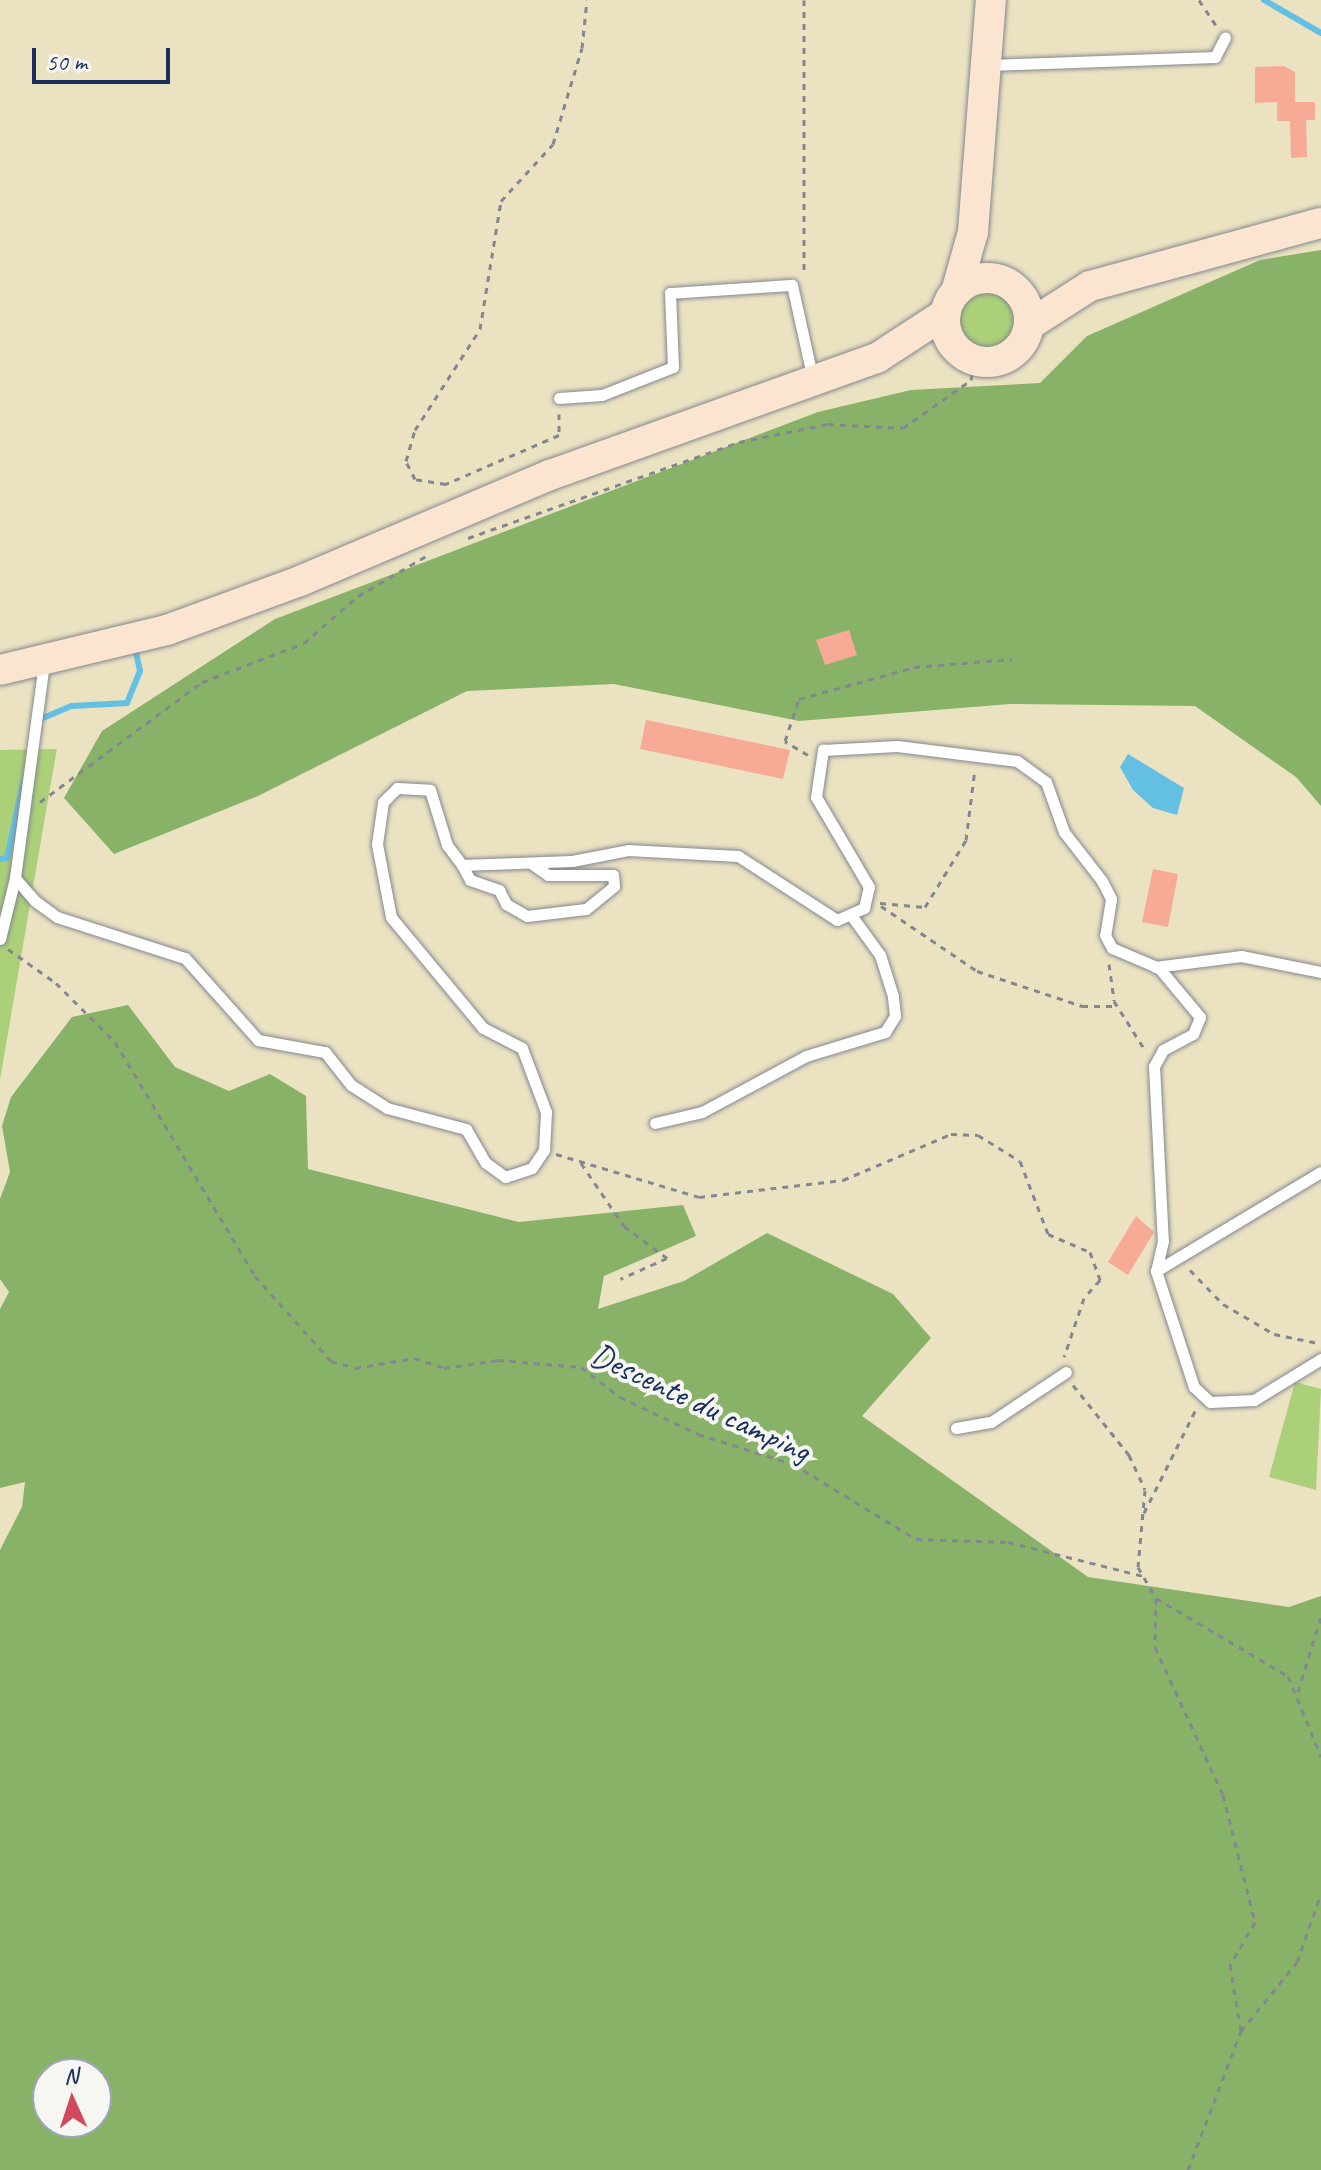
<!DOCTYPE html>
<style>
body{margin:0}
#map{position:relative;width:1321px;height:2170px;overflow:hidden;background:#ebe2c2;font-family:Caveat,sans-serif}
div>[style]{position:absolute}
.green>*{inset:0;background:#acd079}
.round{border-radius:50%}
.forest>*{inset:0;background:#89b269}
.water>*{inset:0;background:#64c0e2}
.stream>*{height:6px;margin:-3px;padding:0 3px;transform-origin:3px;border-radius:3px;background:#64c0e2}
.building>*{inset:0;background:#f7aa95}
.path>*{height:3px;margin-top:-1.5px;transform-origin:0;background:repeating-linear-gradient(90deg,#838890 0 6px,transparent 0 12px)}
.roads{filter:drop-shadow(0 0 2px #838890) drop-shadow(0 0 2px #838890)}
.lane>*{height:11px;margin:-5.5px;padding:0 5.5px;transform-origin:5.5px;border-radius:5.5px;background:#fff}
.secondary>*{height:30px;margin:-15px;padding:0 15px;transform-origin:15px;border-radius:15px;background:#fce5d0}
.secondary>.ring{margin:-15px;padding:0;box-sizing:content-box;background:none;border:30px solid #fce5d0;border-radius:50%}
span{translate:-50% -50%;white-space:nowrap;text-align:center;line-height:1.15;-webkit-text-stroke:8px #f6f6f2;paint-order:stroke}
.street-label{font-size:34px;color:#1b2f5e}
.north{position:absolute;left:32px;top:2058px;width:80px;height:80px;box-sizing:border-box;background:#f6f6f2;border:2px solid #9ea6b7;border-radius:50%;rotate:357deg;font-size:22px;font-weight:700;line-height:32px;text-align:center;color:#1b2f5e}
.north::after{content:'';display:block;margin:auto;width:28px;height:36px;background:#d1495b;clip-path:polygon(50% 0,100% 100%,50% 72%,0 100%)}
.scale{position:absolute;left:32px;top:48px;width:138px;height:36px;box-sizing:border-box;border:4px solid #1b2f5e;border-top:0;padding-left:10px;font-size:24px;line-height:28px;white-space:nowrap;color:#1b2f5e;-webkit-text-stroke:6px #f6f6f2;paint-order:stroke}
</style>
<div id="map">
<div class="green">
<div class="round" style="left:956px;top:289px;width:62px;height:62px"></div>
<div style="clip-path:polygon(57px 749px,50px 788px,0 1080px,0 750px)"></div>
<div style="clip-path:polygon(1295px 1382px,1321px 1389px,1316px 1490px,1269px 1477px)"></div>
</div>
<div class="forest">
<div style="clip-path:polygon(1321px 250px,1321px 806px,1296px 777px,1195px 706px,1010px 704px,799px 721px,614px 684px,467px 691px,258px 796px,114px 854px,64px 798px,102px 731px,275px 619px,818px 412px,911px 390px,1040px 383px,1087px 336px,1260px 260px)"></div>
<div style="clip-path:polygon(evenodd,128px 1005px,175px 1067px,229px 1091px,270px 1074px,306px 1096px,308px 1169px,519px 1222px,683px 1205px,696px 1236px,604px 1276px,598px 1309px,684px 1281px,767px 1233px,893px 1294px,931px 1338px,862px 1416px,1088px 1577px,1289px 1607px,1321px 1596px,1321px 2170px,0 2170px,0 1550px,22px 1507px,25px 1482px,0 1488px,0 1309px,9px 1292px,0 1279px,0 1199px,10px 1172px,2px 1126px,11px 1097px,72px 1017px,128px 1005px,96px 2074px,96px 2122px,48px 2122px,48px 2074px,96px 2074px)"></div>
</div>
<div class="water">
<div style="clip-path:polygon(1128px 754px,1184px 788px,1177px 815px,1153px 808px,1133px 790px,1120px 767px)"></div>
</div>
<div class="stream">
<div style="left:1264px;top:0;width:66px;rotate:30.1deg"></div>
<div style="left:36px;top:721px;width:39px;rotate:-23deg"></div>
<div style="left:72px;top:706px;width:55px;rotate:-3.1deg"></div>
<div style="left:127px;top:703px;width:35px;rotate:-68deg"></div>
<div style="left:140px;top:671px;width:25px;rotate:-102deg"></div>
<div style="left:0;top:859px;width:7px;rotate:-8deg"></div>
<div style="left:7px;top:858px;width:77px;rotate:-78deg"></div>
</div>
<div class="building">
<div style="clip-path:polygon(1284px 66px,1295px 72px,1295px 102px,1315px 102px,1315px 120px,1306px 120px,1307px 157px,1291px 158px,1290px 121px,1277px 121px,1277px 102px,1255px 103px,1255px 67px)"></div>
<div style="clip-path:polygon(849px 630px,857px 655px,825px 665px,816px 640px)"></div>
<div style="clip-path:polygon(646px 720px,790px 750px,783px 779px,640px 749px)"></div>
<div style="clip-path:polygon(1153px 869px,1178px 874px,1168px 927px,1142px 922px)"></div>
<div style="clip-path:polygon(1136px 1216px,1154px 1232px,1128px 1275px,1108px 1262px)"></div>
</div>
<div class="path">
<div style="left:804px;top:0;width:275px;rotate:90deg"></div>
<div style="left:1199px;top:0;width:30px;rotate:56deg"></div>
<div style="left:559px;top:414px;width:21px;rotate:90deg"></div>
<div style="left:559px;top:435px;width:123px;rotate:156.6deg"></div>
<div style="left:446px;top:484px;width:31px;rotate:-171deg"></div>
<div style="left:415px;top:479px;width:20px;rotate:-117deg"></div>
<div style="left:406px;top:461px;width:32px;rotate:-74deg"></div>
<div style="left:415px;top:430px;width:120px;rotate:-57.2deg"></div>
<div style="left:480px;top:329px;width:130px;rotate:-80.7deg"></div>
<div style="left:501px;top:201px;width:77px;rotate:-47.6deg"></div>
<div style="left:553px;top:144px;width:100px;rotate:-73.2deg"></div>
<div style="left:582px;top:48px;width:48px;rotate:-84.1deg"></div>
<div style="left:468px;top:538px;width:288px;rotate:-19.5deg"></div>
<div style="left:739px;top:442px;width:91px;rotate:-11.4deg"></div>
<div style="left:828px;top:424px;width:75px;rotate:3.1deg"></div>
<div style="left:903px;top:428px;width:83px;rotate:-35.2deg"></div>
<div style="left:971px;top:380px;width:19px;rotate:-81deg"></div>
<div style="left:808px;top:755px;width:27px;rotate:-149deg"></div>
<div style="left:785px;top:741px;width:44px;rotate:-71.6deg"></div>
<div style="left:799px;top:699px;width:119px;rotate:-15.5deg"></div>
<div style="left:914px;top:667px;width:98px;rotate:-4.7deg"></div>
<div style="left:40px;top:802px;width:202px;rotate:-36.5deg"></div>
<div style="left:202px;top:682px;width:109px;rotate:-20.9deg"></div>
<div style="left:304px;top:643px;width:72px;rotate:-41deg"></div>
<div style="left:358px;top:596px;width:81px;rotate:-30.4deg"></div>
<div style="left:880px;top:903px;width:45px;rotate:5.1deg"></div>
<div style="left:925px;top:907px;width:79px;rotate:-58.5deg"></div>
<div style="left:966px;top:840px;width:72px;rotate:-82.8deg"></div>
<div style="left:881px;top:906px;width:116px;rotate:34.1deg"></div>
<div style="left:977px;top:971px;width:111px;rotate:18.4deg"></div>
<div style="left:1082px;top:1006px;width:35px"></div>
<div style="left:8px;top:949px;width:59px;rotate:35.3deg"></div>
<div style="left:56px;top:983px;width:83px;rotate:45deg"></div>
<div style="left:115px;top:1042px;width:273px;rotate:59.1deg"></div>
<div style="left:255px;top:1276px;width:114px;rotate:48.2deg"></div>
<div style="left:331px;top:1361px;width:25px;rotate:16deg"></div>
<div style="left:355px;top:1368px;width:60px;rotate:-9.6deg"></div>
<div style="left:414px;top:1358px;width:32px;rotate:18deg"></div>
<div style="left:444px;top:1368px;width:55px;rotate:-8.4deg"></div>
<div style="left:498px;top:1360px;width:83px;rotate:4.8deg"></div>
<div style="left:581px;top:1367px;width:49px;rotate:37.6deg"></div>
<div style="left:620px;top:1397px;width:86px;rotate:25.4deg"></div>
<div style="left:698px;top:1434px;width:100px;rotate:17.5deg"></div>
<div style="left:793px;top:1464px;width:144px;rotate:31.4deg"></div>
<div style="left:916px;top:1539px;width:92px;rotate:1.9deg"></div>
<div style="left:1008px;top:1542px;width:139px;rotate:14.1deg"></div>
<div style="left:1109px;top:964px;width:37px;rotate:82deg"></div>
<div style="left:1114px;top:1001px;width:58px;rotate:57.7deg"></div>
<div style="left:556px;top:1154px;width:149px;rotate:16.7deg"></div>
<div style="left:699px;top:1197px;width:145px;rotate:-6.7deg"></div>
<div style="left:843px;top:1180px;width:117px;rotate:-23.1deg"></div>
<div style="left:951px;top:1134px;width:27px;rotate:2deg"></div>
<div style="left:978px;top:1135px;width:49px;rotate:31.8deg"></div>
<div style="left:1020px;top:1161px;width:78px;rotate:69deg"></div>
<div style="left:1048px;top:1234px;width:46px;rotate:23.2deg"></div>
<div style="left:1090px;top:1252px;width:30px;rotate:70deg"></div>
<div style="left:1100px;top:1280px;width:24px;rotate:132deg"></div>
<div style="left:1084px;top:1298px;width:62px;rotate:108.7deg"></div>
<div style="left:581px;top:1163px;width:76px;rotate:55.7deg"></div>
<div style="left:624px;top:1226px;width:54px;rotate:36.7deg"></div>
<div style="left:667px;top:1258px;width:51px;rotate:155.9deg"></div>
<div style="left:1190px;top:1270px;width:47px;rotate:45.9deg"></div>
<div style="left:1223px;top:1304px;width:59px;rotate:30.5deg"></div>
<div style="left:1274px;top:1334px;width:45px;rotate:11.6deg"></div>
<div style="left:1073px;top:1385px;width:90px;rotate:51.3deg"></div>
<div style="left:1129px;top:1455px;width:38px;rotate:65deg"></div>
<div style="left:1145px;top:1490px;width:77px;rotate:95.2deg"></div>
<div style="left:1138px;top:1567px;width:36px;rotate:60deg"></div>
<div style="left:1156px;top:1598px;width:153px;rotate:30.6deg"></div>
<div style="left:1288px;top:1676px;width:87px;rotate:67.6deg"></div>
<div style="left:1144px;top:1513px;width:116px;rotate:-63.4deg"></div>
<div style="left:1156px;top:1598px;width:49px;rotate:91.2deg"></div>
<div style="left:1155px;top:1647px;width:163px;rotate:65.3deg"></div>
<div style="left:1223px;top:1795px;width:131px;rotate:75.9deg"></div>
<div style="left:1255px;top:1922px;width:50px;rotate:120.2deg"></div>
<div style="left:1230px;top:1965px;width:67px;rotate:80.5deg"></div>
<div style="left:1298px;top:1692px;width:78px;rotate:-73deg"></div>
<div style="left:1188px;top:2170px;width:149px;rotate:-69.1deg"></div>
<div style="left:1241px;top:2031px;width:89px;rotate:-50.9deg"></div>
<div style="left:1297px;top:1962px;width:72px;rotate:-70.6deg"></div>
</div>
<div class="roads">
<div class="lane">
<div style="left:989px;top:65px;width:226px;rotate:-2deg"></div>
<div style="left:1215px;top:57px;width:22px;rotate:-63deg"></div>
<div style="left:559px;top:398px;width:43px;rotate:-4deg"></div>
<div style="left:602px;top:395px;width:76px;rotate:-21.5deg"></div>
<div style="left:673px;top:367px;width:74px;rotate:-92.3deg"></div>
<div style="left:670px;top:293px;width:122px;rotate:-3.8deg"></div>
<div style="left:792px;top:285px;width:97px;rotate:77.5deg"></div>
<div style="left:44px;top:663px;width:217px;rotate:97.7deg"></div>
<div style="left:15px;top:878px;width:30px;rotate:49deg"></div>
<div style="left:35px;top:901px;width:27px;rotate:36deg"></div>
<div style="left:57px;top:917px;width:134px;rotate:17.8deg"></div>
<div style="left:185px;top:958px;width:110px;rotate:48.3deg"></div>
<div style="left:258px;top:1040px;width:68px;rotate:10.2deg"></div>
<div style="left:325px;top:1052px;width:42px;rotate:51.8deg"></div>
<div style="left:351px;top:1085px;width:43px;rotate:32.6deg"></div>
<div style="left:387px;top:1108px;width:82px;rotate:14.9deg"></div>
<div style="left:466px;top:1129px;width:39px;rotate:60deg"></div>
<div style="left:486px;top:1163px;width:24px;rotate:36deg"></div>
<div style="left:505px;top:1177px;width:28px;rotate:-18deg"></div>
<div style="left:532px;top:1168px;width:22px;rotate:-56deg"></div>
<div style="left:544px;top:1150px;width:38px;rotate:-87deg"></div>
<div style="left:546px;top:1112px;width:68px;rotate:-110.6deg"></div>
<div style="left:522px;top:1048px;width:44px;rotate:-152.9deg"></div>
<div style="left:483px;top:1028px;width:144px;rotate:-129.7deg"></div>
<div style="left:391px;top:917px;width:74px;rotate:-100.9deg"></div>
<div style="left:377px;top:844px;width:42px;rotate:-81.9deg"></div>
<div style="left:383px;top:802px;width:20px;rotate:-45deg"></div>
<div style="left:397px;top:788px;width:33px;rotate:3deg"></div>
<div style="left:430px;top:790px;width:58px;rotate:72.8deg"></div>
<div style="left:447px;top:845px;width:25px;rotate:53deg"></div>
<div style="left:462px;top:865px;width:110px;rotate:-2.1deg"></div>
<div style="left:572px;top:861px;width:57px;rotate:-11.1deg"></div>
<div style="left:628px;top:850px;width:110px;rotate:3.1deg"></div>
<div style="left:738px;top:856px;width:118px;rotate:32.9deg"></div>
<div style="left:837px;top:920px;width:30px;rotate:-24deg"></div>
<div style="left:864px;top:908px;width:22px;rotate:-77deg"></div>
<div style="left:869px;top:887px;width:104px;rotate:-120.5deg"></div>
<div style="left:816px;top:797px;width:48px;rotate:-81.5deg"></div>
<div style="left:823px;top:750px;width:74px;rotate:-3.1deg"></div>
<div style="left:897px;top:746px;width:121px;rotate:7.1deg"></div>
<div style="left:1017px;top:761px;width:36px;rotate:36deg"></div>
<div style="left:1046px;top:782px;width:53px;rotate:70.2deg"></div>
<div style="left:1064px;top:832px;width:62px;rotate:52.2deg"></div>
<div style="left:1102px;top:881px;width:20px;rotate:63deg"></div>
<div style="left:1111px;top:899px;width:36px;rotate:99deg"></div>
<div style="left:1105px;top:935px;width:15px;rotate:62deg"></div>
<div style="left:1112px;top:948px;width:51px;rotate:23.1deg"></div>
<div style="left:1159px;top:968px;width:64px;rotate:50.1deg"></div>
<div style="left:1200px;top:1017px;width:18px;rotate:112deg"></div>
<div style="left:1193px;top:1034px;width:34px;rotate:152deg"></div>
<div style="left:1163px;top:1050px;width:18px;rotate:119deg"></div>
<div style="left:1154px;top:1066px;width:175px;rotate:87.1deg"></div>
<div style="left:1163px;top:1241px;width:31px;rotate:103deg"></div>
<div style="left:1156px;top:1271px;width:122px;rotate:71.9deg"></div>
<div style="left:1194px;top:1387px;width:22px;rotate:43deg"></div>
<div style="left:1210px;top:1402px;width:44px;rotate:-2.6deg"></div>
<div style="left:1254px;top:1400px;width:79px;rotate:-31.5deg"></div>
<div style="left:462px;top:865px;width:17px;rotate:62deg"></div>
<div style="left:470px;top:880px;width:31px;rotate:19deg"></div>
<div style="left:499px;top:890px;width:16px;rotate:63deg"></div>
<div style="left:506px;top:904px;width:24px;rotate:30deg"></div>
<div style="left:527px;top:916px;width:59px;rotate:-6.8deg"></div>
<div style="left:586px;top:909px;width:36px;rotate:-39deg"></div>
<div style="left:614px;top:886px;width:11px;rotate:-95deg"></div>
<div style="left:613px;top:875px;width:65px;rotate:180deg"></div>
<div style="left:548px;top:875px;width:21px;rotate:-145deg"></div>
<div style="left:0;top:939px;width:63px;rotate:-76.2deg"></div>
<div style="left:1155px;top:967px;width:87px;rotate:-7.3deg"></div>
<div style="left:1241px;top:956px;width:82px;rotate:11.3deg"></div>
<div style="left:655px;top:1123px;width:48px;rotate:-13.2deg"></div>
<div style="left:702px;top:1112px;width:118px;rotate:-28.3deg"></div>
<div style="left:806px;top:1056px;width:83px;rotate:-16.9deg"></div>
<div style="left:885px;top:1032px;width:19px;rotate:-58deg"></div>
<div style="left:895px;top:1016px;width:20px;rotate:-96deg"></div>
<div style="left:893px;top:996px;width:43px;rotate:-107.6deg"></div>
<div style="left:880px;top:955px;width:46px;rotate:-126.1deg"></div>
<div style="left:1156px;top:1271px;width:192px;rotate:-31deg"></div>
<div style="left:956px;top:1428px;width:36px;rotate:-10deg"></div>
<div style="left:991px;top:1422px;width:90px;rotate:-33.7deg"></div>
</div>
<div class="secondary">
<div class="ring" style="left:945px;top:278px;width:54px;height:54px"></div>
<div style="left:956px;top:292px;width:62px;rotate:-74.2deg"></div>
<div style="left:973px;top:232px;width:233px;rotate:-85.6deg"></div>
<div style="left:1029px;top:325px;width:72px;rotate:-32.6deg"></div>
<div style="left:1090px;top:286px;width:239px;rotate:-15.3deg"></div>
<div style="left:0;top:670px;width:172px;rotate:-13.5deg"></div>
<div style="left:167px;top:630px;width:142px;rotate:-20.2deg"></div>
<div style="left:300px;top:581px;width:272px;rotate:-23deg"></div>
<div style="left:550px;top:475px;width:347px;rotate:-19.7deg"></div>
<div style="left:877px;top:358px;width:82px;rotate:-33.1deg"></div>
</div>
</div>
<div class="street-label">
<span style="left:701px;top:1402px;rotate:25deg">Descente du camping</span>
</div>
<div class="north">N</div>
<div class="scale">50 m</div>
</div>
